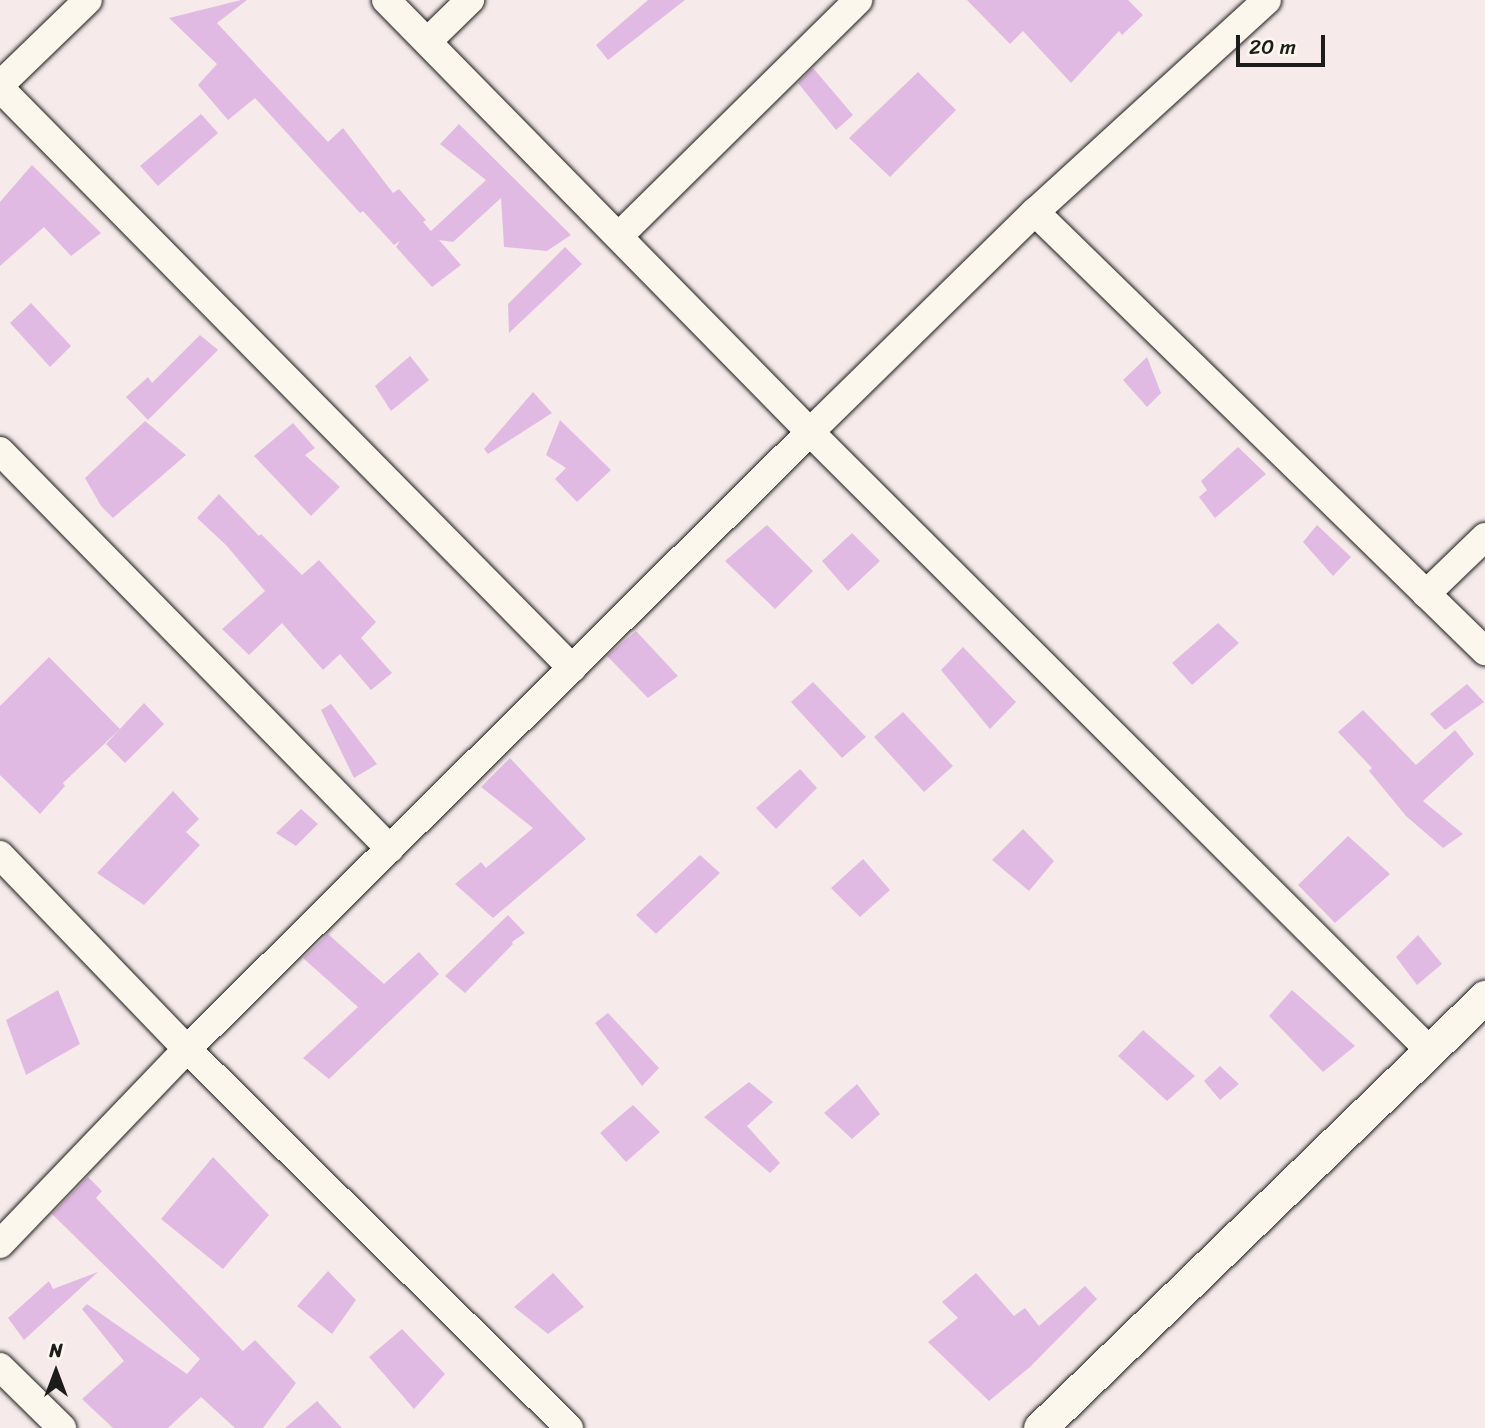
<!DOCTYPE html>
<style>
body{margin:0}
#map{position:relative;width:1485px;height:1428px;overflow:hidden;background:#f6ebea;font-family:Sriracha,sans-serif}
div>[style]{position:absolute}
.building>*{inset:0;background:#e1bae3}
.roads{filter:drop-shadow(0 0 2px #1c1c1c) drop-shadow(0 0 2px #1c1c1c)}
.minor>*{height:28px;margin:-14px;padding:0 14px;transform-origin:14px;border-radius:14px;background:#fbf7ec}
.tertiary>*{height:33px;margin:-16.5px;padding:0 16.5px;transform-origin:16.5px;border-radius:16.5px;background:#fbf7ec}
span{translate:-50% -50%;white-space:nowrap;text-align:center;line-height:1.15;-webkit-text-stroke:5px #fbf7ec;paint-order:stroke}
.north{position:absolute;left:21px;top:1337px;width:70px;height:70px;-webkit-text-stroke:5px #fbf7ec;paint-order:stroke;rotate:0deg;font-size:19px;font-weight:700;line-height:28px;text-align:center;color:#1c1c1c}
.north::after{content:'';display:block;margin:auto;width:24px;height:32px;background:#1c1c1c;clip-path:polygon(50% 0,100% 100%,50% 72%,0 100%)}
.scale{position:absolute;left:1236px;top:35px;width:89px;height:32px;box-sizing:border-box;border:4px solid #1c1c1c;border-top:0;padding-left:9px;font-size:21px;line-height:24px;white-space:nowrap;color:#1c1c1c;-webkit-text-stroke:5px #fbf7ec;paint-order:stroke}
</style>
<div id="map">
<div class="building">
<div style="clip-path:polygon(241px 0,247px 0,217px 23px,328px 142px,343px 128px,393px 193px,399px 189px,426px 220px,423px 222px,431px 231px,486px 180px,440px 144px,459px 124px,571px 235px,547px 251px,504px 247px,501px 198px,453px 242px,439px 240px,461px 265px,432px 287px,396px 247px,400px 241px,394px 245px,363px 211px,360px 213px,255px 98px,228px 120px,198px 85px,217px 64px,169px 18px)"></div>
<div style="clip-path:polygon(648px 0,685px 0,608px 60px,596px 45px)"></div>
<div style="clip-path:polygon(967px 0,1128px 0,1143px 15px,1122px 35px,1119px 31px,1071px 83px,1023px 31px,1010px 44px)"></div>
<div style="clip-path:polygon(813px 68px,853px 115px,836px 130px,798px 83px)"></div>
<div style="clip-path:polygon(918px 72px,956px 110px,890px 177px,849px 138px)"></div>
<div style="clip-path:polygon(201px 114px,218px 133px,158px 186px,140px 166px)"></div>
<div style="clip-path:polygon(32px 165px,101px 233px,71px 256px,44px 227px,0 266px,0 202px)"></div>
<div style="clip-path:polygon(565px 247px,582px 264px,509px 333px,508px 304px)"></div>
<div style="clip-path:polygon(31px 303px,71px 346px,50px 367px,10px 323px)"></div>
<div style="clip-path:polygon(200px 335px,218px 350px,148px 420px,126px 397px,148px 377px,152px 383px)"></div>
<div style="clip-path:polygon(410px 356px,429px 380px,391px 411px,375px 386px)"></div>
<div style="clip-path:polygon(1147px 357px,1161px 393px,1147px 407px,1123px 380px)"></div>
<div style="clip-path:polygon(533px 392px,552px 413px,488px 454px,484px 449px)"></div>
<div style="clip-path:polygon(560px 420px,611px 470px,577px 502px,555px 479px,566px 468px,546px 455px)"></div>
<div style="clip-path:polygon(145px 421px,186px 455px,113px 518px,101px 506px,85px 478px)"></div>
<div style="clip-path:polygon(293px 423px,315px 448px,305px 455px,340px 487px,311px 516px,254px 456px)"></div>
<div style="clip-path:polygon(1238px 447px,1266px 474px,1215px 518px,1199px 497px,1207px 490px,1201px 481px)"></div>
<div style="clip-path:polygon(219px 494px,259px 536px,261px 534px,302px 575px,319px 560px,376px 622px,361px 638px,392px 673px,371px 690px,340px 654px,323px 670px,282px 623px,249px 655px,222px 629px,265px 591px,226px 545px,197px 518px)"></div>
<div style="clip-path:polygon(767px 525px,813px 571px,775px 609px,725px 561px)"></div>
<div style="clip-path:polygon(1317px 525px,1351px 557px,1333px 576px,1303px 542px)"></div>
<div style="clip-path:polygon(852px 533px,880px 561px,848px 591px,822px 561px)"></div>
<div style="clip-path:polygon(1218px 623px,1239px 643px,1192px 685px,1172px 663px)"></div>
<div style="clip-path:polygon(636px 631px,678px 676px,648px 698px,607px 656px)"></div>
<div style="clip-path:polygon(963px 647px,1016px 702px,990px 729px,941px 670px)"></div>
<div style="clip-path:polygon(49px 657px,120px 729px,63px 783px,65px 786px,40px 814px,0 775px,0 706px)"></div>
<div style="clip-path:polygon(813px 682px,866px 737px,842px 758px,791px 702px)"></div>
<div style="clip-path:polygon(1467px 684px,1484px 702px,1445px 730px,1430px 714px)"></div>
<div style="clip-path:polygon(144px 703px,164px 724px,125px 763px,106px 744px)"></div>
<div style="clip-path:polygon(331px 704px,377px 764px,354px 778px,321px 710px)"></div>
<div style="clip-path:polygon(1363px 710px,1416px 765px,1455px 730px,1474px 754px,1423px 801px,1463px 834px,1443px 848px,1406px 816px,1369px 771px,1372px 768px,1338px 732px)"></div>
<div style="clip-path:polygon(903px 712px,953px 766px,924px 792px,874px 737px)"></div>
<div style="clip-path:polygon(510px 758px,586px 839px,493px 918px,455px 884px,481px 862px,486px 868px,533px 828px,481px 787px)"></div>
<div style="clip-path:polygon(800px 769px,817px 788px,776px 829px,756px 808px)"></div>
<div style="clip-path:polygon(173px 791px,199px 819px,186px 832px,200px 845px,144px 905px,97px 873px)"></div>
<div style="clip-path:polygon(301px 809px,318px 824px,296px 846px,276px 833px)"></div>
<div style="clip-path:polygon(1023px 829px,1054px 861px,1029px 891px,992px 860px)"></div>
<div style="clip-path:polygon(1348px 836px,1390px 874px,1335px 923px,1298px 885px)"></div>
<div style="clip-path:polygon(700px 855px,720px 873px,656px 934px,636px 915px)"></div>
<div style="clip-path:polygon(863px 859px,890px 890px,860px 917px,831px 888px)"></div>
<div style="clip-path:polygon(508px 915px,525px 933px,512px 942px,513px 944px,465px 993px,445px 976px)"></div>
<div style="clip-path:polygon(328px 934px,384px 984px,419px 952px,439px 974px,329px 1079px,303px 1058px,358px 1007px,303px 958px)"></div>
<div style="clip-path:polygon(1418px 935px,1442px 964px,1417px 985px,1396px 957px)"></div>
<div style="clip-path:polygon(58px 990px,80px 1044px,26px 1075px,6px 1020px)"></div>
<div style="clip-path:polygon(1292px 990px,1355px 1046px,1323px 1072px,1269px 1016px)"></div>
<div style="clip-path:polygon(608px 1013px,659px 1068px,642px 1086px,595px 1023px)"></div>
<div style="clip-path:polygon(1143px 1030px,1195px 1076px,1167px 1101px,1118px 1056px)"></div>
<div style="clip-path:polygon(1220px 1066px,1239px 1084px,1220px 1100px,1204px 1081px)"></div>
<div style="clip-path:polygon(749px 1082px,773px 1102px,747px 1126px,780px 1163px,770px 1173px,704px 1117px)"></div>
<div style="clip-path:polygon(857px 1084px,880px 1114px,852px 1139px,824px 1113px)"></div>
<div style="clip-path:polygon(633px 1105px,660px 1132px,626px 1162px,600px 1133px)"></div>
<div style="clip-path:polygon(213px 1157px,269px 1215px,223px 1269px,161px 1219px)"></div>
<div style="clip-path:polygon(88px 1177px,102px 1191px,96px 1198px,243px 1351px,255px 1340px,296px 1383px,263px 1428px,235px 1428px,201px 1397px,168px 1428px,113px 1428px,82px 1399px,124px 1361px,82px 1309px,87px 1304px,187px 1374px,200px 1359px,52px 1214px)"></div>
<div style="clip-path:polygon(328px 1271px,356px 1300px,332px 1334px,297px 1306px)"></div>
<div style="clip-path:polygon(98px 1272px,24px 1340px,8px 1318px,49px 1281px,53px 1289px)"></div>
<div style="clip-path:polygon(553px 1273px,584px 1307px,548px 1334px,514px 1307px)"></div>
<div style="clip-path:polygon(976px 1273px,1014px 1316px,1025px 1308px,1039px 1326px,1085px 1286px,1097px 1299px,1030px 1367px,989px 1401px,928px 1342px,958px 1318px,942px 1302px)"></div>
<div style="clip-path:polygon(402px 1329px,445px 1374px,414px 1409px,369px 1357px)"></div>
<div style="clip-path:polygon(317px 1401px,342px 1428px,285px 1428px)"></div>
</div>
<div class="roads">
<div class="minor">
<div style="left:386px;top:0;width:605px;rotate:45.54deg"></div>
<div style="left:810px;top:432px;width:876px;rotate:44.95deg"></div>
<div style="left:428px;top:41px;width:59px;rotate:-44.3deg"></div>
<div style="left:0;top:85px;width:122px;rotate:-44deg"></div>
<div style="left:0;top:88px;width:815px;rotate:45.4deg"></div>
<div style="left:1035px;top:212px;width:629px;rotate:44.29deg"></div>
<div style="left:619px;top:236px;width:336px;rotate:-44.6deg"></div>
<div style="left:0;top:451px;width:557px;rotate:45.58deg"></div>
<div style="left:1426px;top:594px;width:82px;rotate:-44deg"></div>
<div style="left:0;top:855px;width:269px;rotate:46.1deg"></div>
<div style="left:187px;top:1049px;width:538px;rotate:44.77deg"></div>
<div style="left:0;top:1244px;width:270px;rotate:-46.2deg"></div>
<div style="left:187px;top:1049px;width:877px;rotate:-44.72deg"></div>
<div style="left:810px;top:432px;width:315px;rotate:-44.4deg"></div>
<div style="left:1035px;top:212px;width:314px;rotate:-42.4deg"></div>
<div style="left:0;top:1367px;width:87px;rotate:44.5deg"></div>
</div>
<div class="tertiary">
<div style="left:1040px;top:1428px;width:620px;rotate:-44.08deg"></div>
</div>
</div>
<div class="north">N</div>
<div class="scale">20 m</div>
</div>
